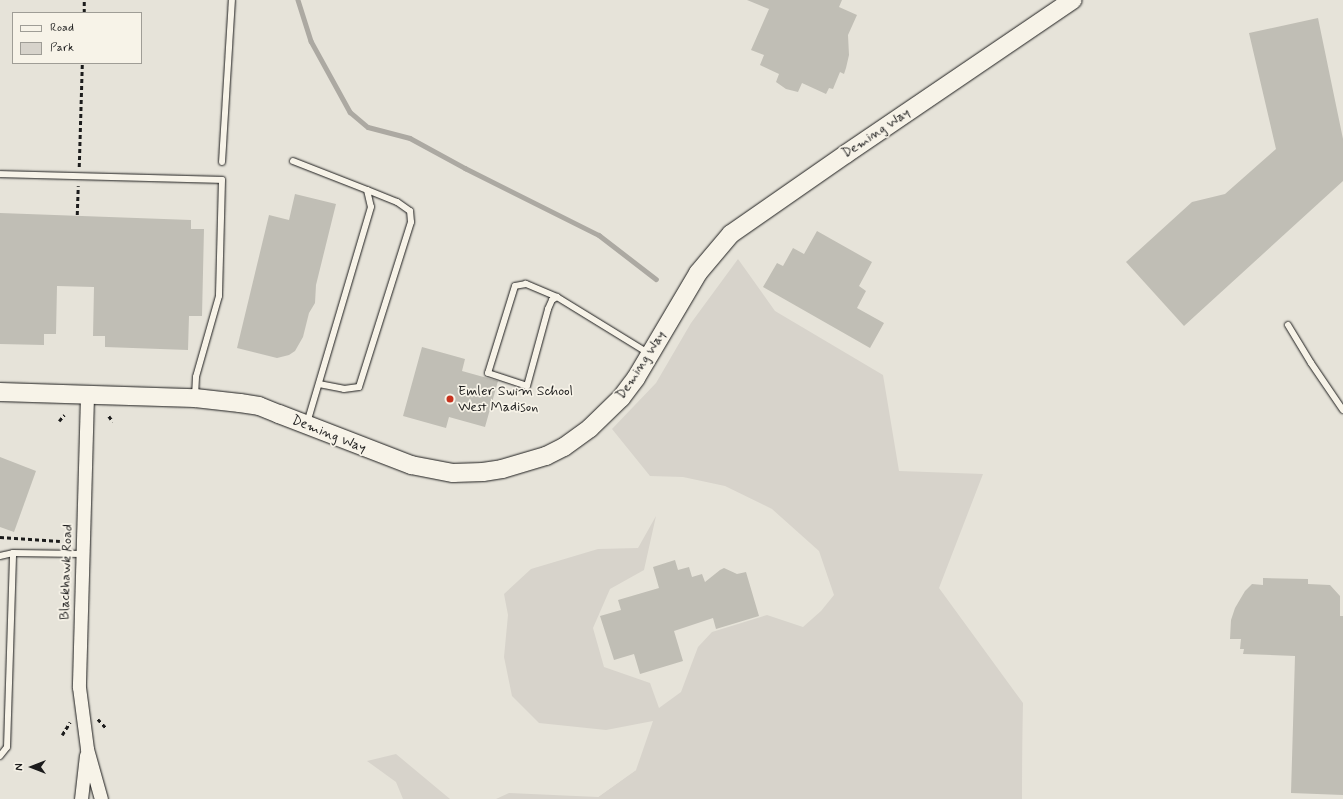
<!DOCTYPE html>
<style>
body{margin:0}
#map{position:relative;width:1343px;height:799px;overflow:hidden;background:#f7f3e8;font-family:Mynerve,sans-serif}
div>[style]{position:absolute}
.built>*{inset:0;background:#e6e3d9}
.green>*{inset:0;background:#d7d3cb}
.stream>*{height:4.5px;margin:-2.25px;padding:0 2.25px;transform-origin:2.25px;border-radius:2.25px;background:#aca9a2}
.building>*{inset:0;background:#c0beb5}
.path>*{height:2.5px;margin-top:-1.25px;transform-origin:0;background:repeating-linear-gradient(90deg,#1c1c1c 0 4px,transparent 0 7px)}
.roads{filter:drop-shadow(0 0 1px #1c1c1c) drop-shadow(0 0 1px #1c1c1c)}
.lane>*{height:6px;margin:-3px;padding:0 3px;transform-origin:3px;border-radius:3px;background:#f7f3e8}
.street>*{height:13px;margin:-6.5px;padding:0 6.5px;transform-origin:6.5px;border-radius:6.5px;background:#f7f3e8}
.secondary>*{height:18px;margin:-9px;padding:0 9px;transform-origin:9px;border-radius:9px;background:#f7f3e8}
.dots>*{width:11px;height:11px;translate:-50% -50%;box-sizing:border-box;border:2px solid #f7f3e8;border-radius:50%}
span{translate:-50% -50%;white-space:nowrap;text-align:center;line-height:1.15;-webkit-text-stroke:3.5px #f7f3e8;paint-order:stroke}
.street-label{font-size:14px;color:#1c1c1c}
.poi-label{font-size:14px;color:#1c1c1c}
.left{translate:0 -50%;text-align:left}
.legend{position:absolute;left:12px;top:12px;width:130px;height:52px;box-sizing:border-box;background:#f7f3e8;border:1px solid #9f9d96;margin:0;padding:5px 7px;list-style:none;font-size:12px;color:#1c1c1c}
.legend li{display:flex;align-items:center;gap:8px;height:20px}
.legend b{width:20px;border:1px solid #9f9d96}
.north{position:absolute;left:12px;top:747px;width:40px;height:40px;-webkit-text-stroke:3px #f7f3e8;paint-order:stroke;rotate:270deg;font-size:11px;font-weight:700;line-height:16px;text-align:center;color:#1c1c1c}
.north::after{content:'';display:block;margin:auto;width:14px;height:18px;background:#1c1c1c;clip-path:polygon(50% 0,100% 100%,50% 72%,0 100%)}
</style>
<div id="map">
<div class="built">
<div style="clip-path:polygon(evenodd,0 0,1343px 0,1343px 799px,1022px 799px,1023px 703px,670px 746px,598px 797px,586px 799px,0 799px,0 0,13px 13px,141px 13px,141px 63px,13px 63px,13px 13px)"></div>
</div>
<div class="green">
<div style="clip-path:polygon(738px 259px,775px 311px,883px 375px,899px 471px,983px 474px,939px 588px,1023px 703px,1022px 799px,496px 799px,509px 793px,598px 797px,636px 770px,653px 721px,606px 730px,539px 723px,512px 696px,504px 657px,508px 615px,504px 594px,531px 569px,598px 549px,638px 548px,656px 516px,644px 570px,610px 589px,593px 628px,604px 667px,650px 683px,659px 708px,681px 692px,698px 647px,712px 632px,767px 615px,803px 627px,821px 611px,834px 595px,819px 551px,772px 509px,725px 486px,683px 477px,650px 476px,612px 429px,656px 383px,691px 323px)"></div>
<div style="clip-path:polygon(396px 754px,450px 799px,403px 799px,396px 782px,367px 761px)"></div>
</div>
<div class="stream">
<div style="left:298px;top:0;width:43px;rotate:72.4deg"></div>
<div style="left:311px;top:41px;width:81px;rotate:61.2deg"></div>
<div style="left:350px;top:112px;width:23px;rotate:40deg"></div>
<div style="left:368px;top:127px;width:43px;rotate:14.7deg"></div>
<div style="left:410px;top:138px;width:63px;rotate:28.6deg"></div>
<div style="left:465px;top:168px;width:150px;rotate:26.6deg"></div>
<div style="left:599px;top:235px;width:72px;rotate:37.7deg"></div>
</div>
<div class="building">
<div style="clip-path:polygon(747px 0,842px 0,839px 7px,857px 15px,848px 35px,849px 55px,846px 68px,844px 74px,840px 72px,833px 89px,829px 88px,826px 94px,802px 83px,798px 92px,786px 89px,776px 82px,779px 74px,760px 65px,764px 55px,751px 50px,769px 9px)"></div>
<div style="clip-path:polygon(1318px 18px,1343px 139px,1343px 181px,1184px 326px,1126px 262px,1192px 202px,1225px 194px,1276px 149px,1249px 33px)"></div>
<div style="clip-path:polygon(295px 194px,336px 204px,316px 285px,315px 303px,309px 313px,303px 337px,295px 351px,289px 355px,277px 358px,237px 348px,269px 215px,289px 220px)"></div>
<div style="clip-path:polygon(0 213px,191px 220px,191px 229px,204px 229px,202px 316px,189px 316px,188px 350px,105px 347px,105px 336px,93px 336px,94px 287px,57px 286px,56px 334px,44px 334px,44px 345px,0 344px)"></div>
<div style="clip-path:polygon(817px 231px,872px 262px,859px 286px,866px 291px,857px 308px,884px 323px,870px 348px,763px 287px,777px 263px,783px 266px,793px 248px,804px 254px)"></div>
<div style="clip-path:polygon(422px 347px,465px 359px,462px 371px,498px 381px,485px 427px,449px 417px,446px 428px,403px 416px)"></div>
<div style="clip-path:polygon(0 457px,36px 471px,14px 532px,0 527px)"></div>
<div style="clip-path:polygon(675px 560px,678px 570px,689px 567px,692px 577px,702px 574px,705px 582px,720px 570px,724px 568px,737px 574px,746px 572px,759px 616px,716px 629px,713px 618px,674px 631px,683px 661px,640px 674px,634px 654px,614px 660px,600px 616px,621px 610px,618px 600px,659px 588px,653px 567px)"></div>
<div style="clip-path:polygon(1263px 578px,1308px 579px,1308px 584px,1330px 585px,1340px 596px,1340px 616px,1343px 616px,1343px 795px,1291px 793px,1295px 656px,1243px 654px,1244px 649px,1240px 649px,1241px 639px,1230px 639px,1231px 620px,1235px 608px,1245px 591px,1252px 584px,1263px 585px)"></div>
</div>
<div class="path">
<div style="left:84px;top:13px;width:13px;rotate:-90deg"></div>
<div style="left:79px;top:167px;width:104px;rotate:-88.3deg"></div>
<div style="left:77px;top:215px;width:29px;rotate:-88deg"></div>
<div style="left:109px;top:416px;width:7px;rotate:56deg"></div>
<div style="left:59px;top:421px;width:8px;rotate:-50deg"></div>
<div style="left:0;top:537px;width:60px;rotate:3.8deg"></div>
<div style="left:98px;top:719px;width:12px;rotate:48deg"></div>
<div style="left:62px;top:735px;width:15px;rotate:-58deg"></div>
</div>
<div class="roads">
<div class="lane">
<div style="left:293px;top:161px;width:79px;rotate:21.4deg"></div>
<div style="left:367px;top:190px;width:17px;rotate:77deg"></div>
<div style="left:371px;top:207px;width:225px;rotate:106.5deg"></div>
<div style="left:222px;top:162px;width:162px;rotate:-86.5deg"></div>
<div style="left:0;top:174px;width:222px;rotate:1.5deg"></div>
<div style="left:222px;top:180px;width:116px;rotate:91.5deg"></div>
<div style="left:219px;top:296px;width:84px;rotate:105.9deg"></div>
<div style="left:196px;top:377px;width:19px;rotate:93deg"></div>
<div style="left:557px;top:297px;width:34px;rotate:-157deg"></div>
<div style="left:526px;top:284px;width:11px;rotate:170deg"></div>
<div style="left:515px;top:286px;width:91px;rotate:107.2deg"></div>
<div style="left:488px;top:373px;width:41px;rotate:18.4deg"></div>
<div style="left:527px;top:386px;width:80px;rotate:-74.7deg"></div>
<div style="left:548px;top:309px;width:10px;rotate:-66deg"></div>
<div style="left:552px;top:300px;width:6px;rotate:-31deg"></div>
<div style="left:557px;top:297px;width:107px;rotate:31.6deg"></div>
<div style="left:1288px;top:325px;width:44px;rotate:58.8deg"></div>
<div style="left:1311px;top:363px;width:57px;rotate:55.8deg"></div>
<div style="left:319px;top:384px;width:25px;rotate:11deg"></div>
<div style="left:344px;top:389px;width:15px;rotate:-8deg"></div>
<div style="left:359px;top:387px;width:173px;rotate:-72.5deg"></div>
<div style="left:411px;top:222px;width:11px;rotate:-95deg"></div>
<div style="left:410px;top:211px;width:16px;rotate:-145deg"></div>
<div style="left:397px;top:202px;width:32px;rotate:-158deg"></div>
<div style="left:0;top:556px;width:13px;rotate:-13deg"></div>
<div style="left:13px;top:553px;width:69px;rotate:0.8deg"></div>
<div style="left:0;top:756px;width:11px;rotate:-52deg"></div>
<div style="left:7px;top:747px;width:194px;rotate:-88.2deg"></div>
</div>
<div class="street">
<div style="left:87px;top:396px;width:291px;rotate:91.6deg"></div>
<div style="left:79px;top:687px;width:63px;rotate:82.6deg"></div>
<div style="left:87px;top:749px;width:52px;rotate:74.4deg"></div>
<div style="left:81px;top:799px;width:44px;rotate:-83.5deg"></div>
</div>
<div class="secondary">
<div style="left:0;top:392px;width:195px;rotate:1.8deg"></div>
<div style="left:195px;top:398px;width:45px;rotate:6.3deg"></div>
<div style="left:240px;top:403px;width:19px;rotate:9deg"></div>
<div style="left:259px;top:406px;width:22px;rotate:22deg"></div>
<div style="left:279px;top:414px;width:142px;rotate:21.1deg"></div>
<div style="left:411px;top:465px;width:43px;rotate:10.8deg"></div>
<div style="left:453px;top:473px;width:30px;rotate:-2deg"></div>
<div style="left:483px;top:472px;width:19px;rotate:-9deg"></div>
<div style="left:502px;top:469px;width:46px;rotate:-16.5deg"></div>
<div style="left:546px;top:456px;width:20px;rotate:-27deg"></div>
<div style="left:564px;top:447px;width:32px;rotate:-36deg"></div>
<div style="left:590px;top:428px;width:43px;rotate:-44.1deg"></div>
<div style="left:621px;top:398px;width:25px;rotate:-53deg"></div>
<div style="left:636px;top:378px;width:122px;rotate:-59.4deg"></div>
<div style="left:698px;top:273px;width:51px;rotate:-49.8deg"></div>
<div style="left:731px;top:234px;width:140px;rotate:-34.8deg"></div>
<div style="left:846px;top:154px;width:274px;rotate:-34.2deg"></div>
</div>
</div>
<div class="dots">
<div style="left:450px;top:399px;background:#c8321e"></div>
</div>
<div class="street-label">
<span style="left:876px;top:133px;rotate:-34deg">Deming Way</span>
<span style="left:641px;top:365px;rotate:-57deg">Deming Way</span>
<span style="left:329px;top:434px;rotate:22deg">Deming Way</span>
<span style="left:66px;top:572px;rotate:-88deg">Blackhawk Road</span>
</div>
<div class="poi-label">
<span class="left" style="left:458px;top:399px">Emler Swim School<br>West Madison</span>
</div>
<ul class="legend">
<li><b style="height:5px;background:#f7f3e8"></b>Road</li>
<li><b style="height:11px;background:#d7d3cb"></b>Park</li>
</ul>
<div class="north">N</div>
</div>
